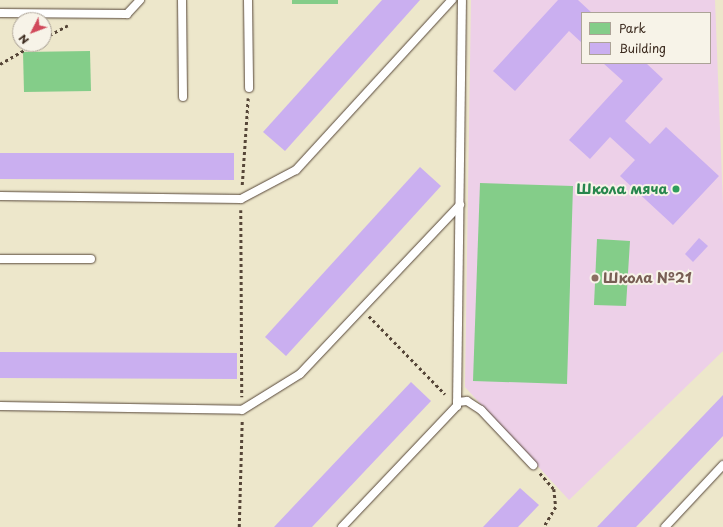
<!DOCTYPE html>
<meta charset="utf-8">
<style>
body{margin:0}
#map{position:relative;width:723px;height:527px;overflow:hidden;background:#ede7cb;font-family:"Playpen Sans",sans-serif}
div>[style]{position:absolute}
.built>*{inset:0;background:#edd0e8}
.green>*{inset:0;background:#84cd89}
.building>*{inset:0;background:#caaff0}
.path>*{height:2.5px;margin-top:-1.25px;transform-origin:0;background:repeating-linear-gradient(90deg,#564638 0 3px,transparent 0 6px)}
.roads{filter:drop-shadow(0 0 1px #564638) drop-shadow(0 0 1px #564638)}
.service>*{height:8px;margin:-4px;padding:0 4px;transform-origin:4px;border-radius:4px;background:#fff}
.dots>*{width:11px;height:11px;translate:-50% -50%;box-sizing:border-box;border:2px solid #f7f3e8;border-radius:50%}
span{translate:-50% -50%;white-space:nowrap;text-align:center;line-height:1.15;-webkit-text-stroke:4px #f7f3e8;paint-order:stroke}
.leisure-label{font-size:14px;color:#27864d;font-weight:700}
.right{translate:-100% -50%;text-align:right}
.education-label{font-size:14px;color:#785e54;font-weight:700}
.left{translate:0 -50%;text-align:left}
.legend{position:absolute;left:581px;top:12px;width:130px;height:52px;box-sizing:border-box;background:#f7f3e8;border:1px solid #aca397;margin:0;padding:5px 7px;list-style:none;font-size:12px;color:#3b2a1e}
.legend li{display:flex;align-items:center;gap:8px;height:20px}
.legend b{width:20px;border:1px solid #aca397}
.north{position:absolute;left:12px;top:12px;width:40px;height:40px;box-sizing:border-box;background:#f7f3e8;border:1px solid #aca397;border-radius:50%;rotate:228deg;font-size:11px;font-weight:700;line-height:16px;text-align:center;color:#3b2a1e}
.north::after{content:'';display:block;margin:auto;width:14px;height:18px;background:#d1495b;clip-path:polygon(50% 0,100% 100%,50% 72%,0 100%)}
</style>
<div id="map">
<div class="built">
<div style="clip-path:polygon(evenodd,471px 0,715px 0,723px 206px,723px 351px,569px 500px,465px 387px,471px 0,582px 13px,710px 13px,710px 63px,582px 63px,582px 13px)"></div>
</div>
<div class="green">
<div style="clip-path:polygon(292px 0,338px 0,338px 4px,292px 4px)"></div>
<div style="clip-path:polygon(90px 51px,91px 91px,24px 92px,23px 52px)"></div>
<div style="clip-path:polygon(480px 183px,573px 186px,567px 384px,473px 381px)"></div>
<div style="clip-path:polygon(597px 239px,630px 241px,626px 306px,594px 305px)"></div>
</div>
<div class="building">
<div style="clip-path:polygon(382px 0,420px 0,285px 151px,263px 132px)"></div>
<div style="clip-path:polygon(558px 0,578px 0,592px 13px,582px 13px,582px 43px,569px 31px,515px 91px,493px 71px)"></div>
<div style="clip-path:polygon(603px 63px,646px 63px,663px 79px,625px 121px,650px 144px,666px 127px,719px 176px,673px 225px,620px 176px,635px 160px,610px 137px,590px 159px,569px 140px,623px 81px)"></div>
<div style="clip-path:polygon(0 153px,234px 153px,234px 180px,0 179px)"></div>
<div style="clip-path:polygon(420px 167px,441px 186px,286px 356px,265px 337px)"></div>
<div style="clip-path:polygon(699px 238px,708px 246px,693px 262px,685px 254px)"></div>
<div style="clip-path:polygon(0 352px,237px 353px,237px 379px,0 378px)"></div>
<div style="clip-path:polygon(411px 382px,431px 401px,312px 527px,274px 527px)"></div>
<div style="clip-path:polygon(723px 395px,723px 436px,636px 527px,597px 527px)"></div>
<div style="clip-path:polygon(520px 488px,539px 505px,518px 527px,483px 527px)"></div>
</div>
<div class="path">
<div style="left:44px;top:38px;width:27px;rotate:-28deg"></div>
<div style="left:0;top:64px;width:39px;rotate:-30deg"></div>
<div style="left:242px;top:185px;width:87px;rotate:-86.1deg"></div>
<div style="left:241px;top:210px;width:187px;rotate:89.7deg"></div>
<div style="left:369px;top:316px;width:109px;rotate:45.7deg"></div>
<div style="left:540px;top:473px;width:21px;rotate:49deg"></div>
<div style="left:554px;top:489px;width:18px;rotate:84deg"></div>
<div style="left:556px;top:507px;width:23px;rotate:121deg"></div>
<div style="left:239px;top:527px;width:107px;rotate:-88.4deg"></div>
</div>
<div class="roads">
<div class="service">
<div style="left:182px;top:0;width:97px;rotate:89.4deg"></div>
<div style="left:248px;top:0;width:88px;rotate:89.3deg"></div>
<div style="left:0;top:13px;width:127px;rotate:0.5deg"></div>
<div style="left:127px;top:14px;width:19px;rotate:-47deg"></div>
<div style="left:0;top:196px;width:241px;rotate:0.7deg"></div>
<div style="left:241px;top:199px;width:62px;rotate:-27.8deg"></div>
<div style="left:296px;top:170px;width:231px;rotate:-47.5deg"></div>
<div style="left:0;top:259px;width:91px"></div>
<div style="left:457px;top:402px;width:10px;rotate:-6deg"></div>
<div style="left:467px;top:401px;width:17px;rotate:33deg"></div>
<div style="left:481px;top:410px;width:76px;rotate:46.6deg"></div>
<div style="left:0;top:406px;width:242px;rotate:0.9deg"></div>
<div style="left:242px;top:410px;width:68px;rotate:-31.8deg"></div>
<div style="left:300px;top:374px;width:233px;rotate:-46.6deg"></div>
<div style="left:342px;top:527px;width:167px;rotate:-46.5deg"></div>
<div style="left:457px;top:406px;width:406px;rotate:-89.3deg"></div>
<div style="left:665px;top:527px;width:85px;rotate:-46.9deg"></div>
</div>
</div>
<div class="dots">
<div style="left:676px;top:189px;background:#2e9e5b"></div>
<div style="left:595px;top:278px;background:#8d6e63"></div>
</div>
<div class="leisure-label">
<span class="right" style="left:668px;top:189px">Школа мяча</span>
</div>
<div class="education-label">
<span class="left" style="left:603px;top:278px">Школа №21</span>
</div>
<ul class="legend">
<li><b style="height:11px;background:#84cd89"></b>Park</li>
<li><b style="height:11px;background:#caaff0"></b>Building</li>
</ul>
<div class="north">N</div>
</div>
